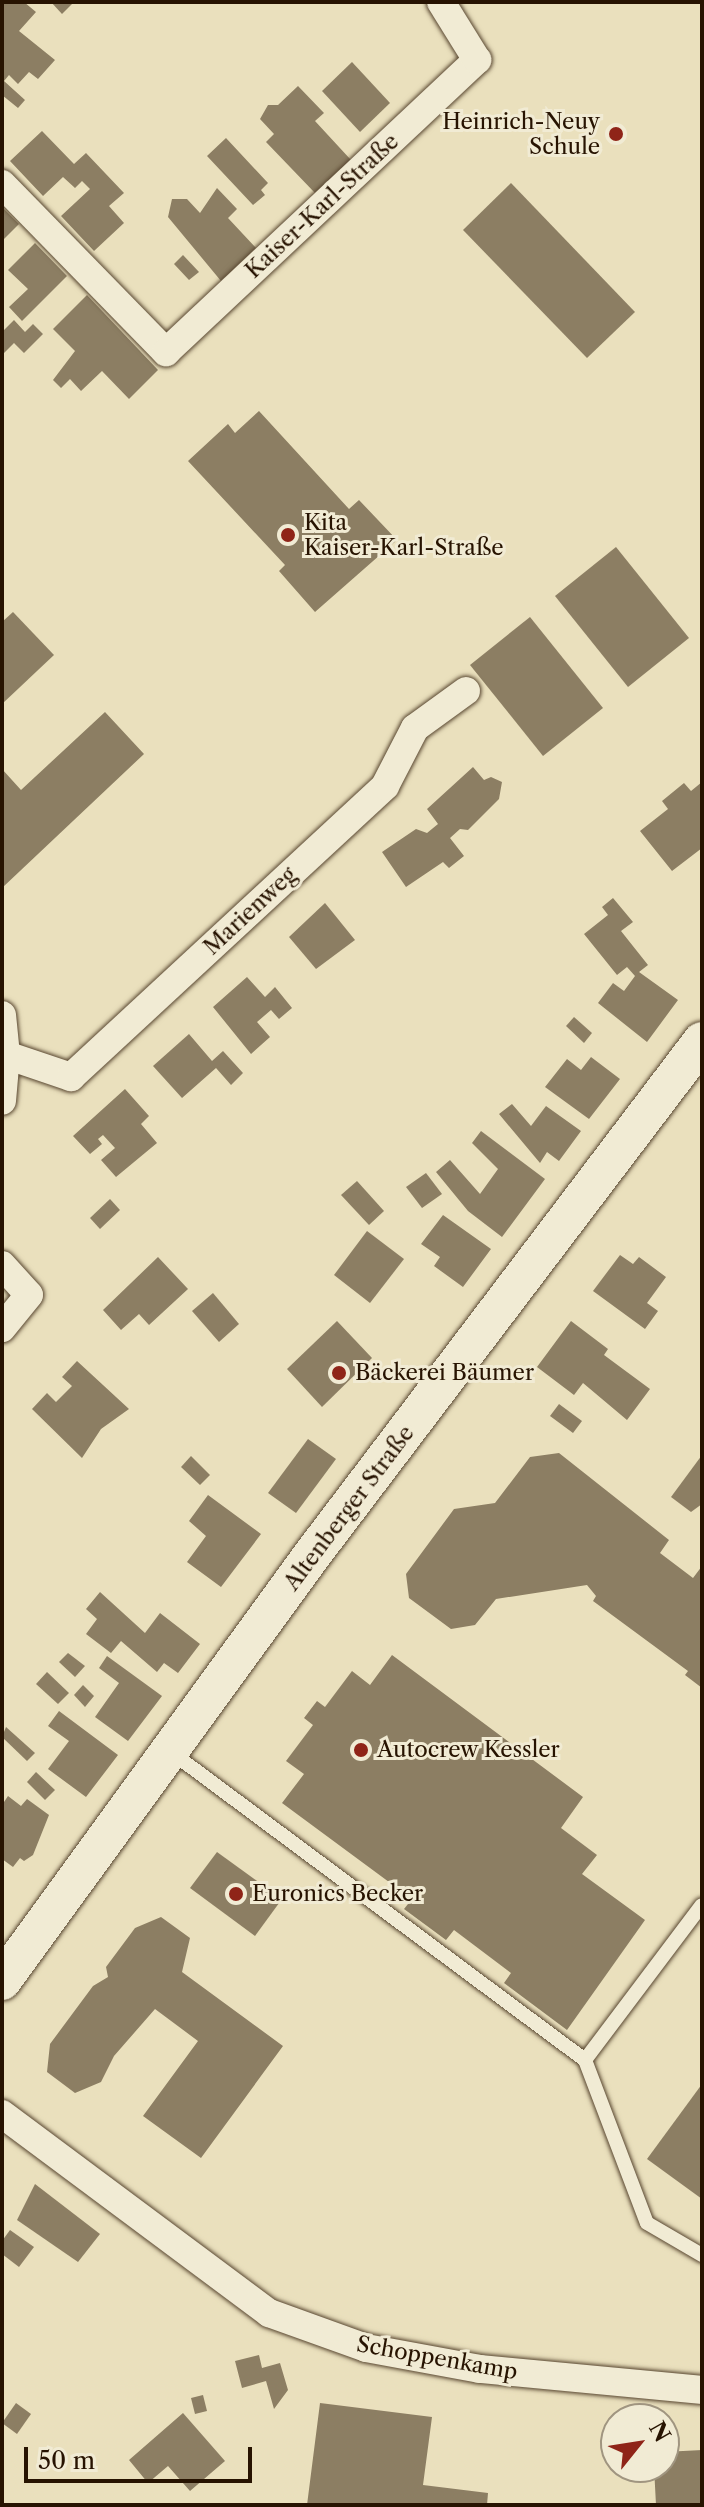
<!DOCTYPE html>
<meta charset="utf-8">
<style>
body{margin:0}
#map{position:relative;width:704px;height:2507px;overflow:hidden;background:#eae0bd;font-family:"Libre Caslon Text",serif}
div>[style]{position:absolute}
.building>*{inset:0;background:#8c7e63}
.roads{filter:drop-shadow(0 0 2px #584630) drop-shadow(0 0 2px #584630)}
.service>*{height:14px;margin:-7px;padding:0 7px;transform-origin:7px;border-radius:7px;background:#f1ebd4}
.minor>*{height:28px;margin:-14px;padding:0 14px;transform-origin:14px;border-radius:14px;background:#f1ebd4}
.secondary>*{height:38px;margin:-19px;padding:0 19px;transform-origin:19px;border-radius:19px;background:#f1ebd4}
.dots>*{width:22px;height:22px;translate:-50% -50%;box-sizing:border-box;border:4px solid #f1ebd4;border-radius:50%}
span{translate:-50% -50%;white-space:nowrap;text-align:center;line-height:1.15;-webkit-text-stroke:6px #f1ebd4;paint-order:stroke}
.poi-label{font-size:22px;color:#271301}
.right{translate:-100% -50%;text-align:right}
.left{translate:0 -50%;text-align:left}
.street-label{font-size:22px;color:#271301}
.frame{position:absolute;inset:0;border:4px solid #271301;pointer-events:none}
.north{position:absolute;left:600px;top:2403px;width:80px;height:80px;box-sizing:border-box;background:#f1ebd4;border:2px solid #a09580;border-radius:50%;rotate:60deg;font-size:22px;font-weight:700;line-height:32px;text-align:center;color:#271301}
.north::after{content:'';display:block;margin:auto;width:28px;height:36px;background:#8f2418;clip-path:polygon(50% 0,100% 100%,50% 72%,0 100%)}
.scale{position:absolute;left:24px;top:2447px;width:228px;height:36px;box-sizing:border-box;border:4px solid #271301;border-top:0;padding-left:10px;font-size:24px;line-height:28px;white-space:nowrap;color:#271301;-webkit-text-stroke:6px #f1ebd4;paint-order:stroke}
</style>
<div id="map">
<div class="building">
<div style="clip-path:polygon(2px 2px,24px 2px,36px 12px,19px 31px,55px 60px,38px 79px,29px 72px,18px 84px,9px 75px,4px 81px,25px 100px,18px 108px,2px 95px)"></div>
<div style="clip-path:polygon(51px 2px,74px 2px,62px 14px)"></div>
<div style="clip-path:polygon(352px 62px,390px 103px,360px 132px,322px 91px)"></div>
<div style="clip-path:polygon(298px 86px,324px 113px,315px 121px,351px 160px,315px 193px,266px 142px,274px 134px,260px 119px,268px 105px,278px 105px)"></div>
<div style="clip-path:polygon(42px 131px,74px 164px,86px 153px,124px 193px,109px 206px,124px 223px,94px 251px,61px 216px,90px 189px,82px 181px,75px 188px,63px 177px,43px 196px,10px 161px)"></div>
<div style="clip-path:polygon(226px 138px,268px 183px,261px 190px,265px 195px,253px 205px,207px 156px)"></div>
<div style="clip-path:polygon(511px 183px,635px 312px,587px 358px,463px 230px)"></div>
<div style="clip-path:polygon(217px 188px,237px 209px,228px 218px,256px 248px,221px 281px,168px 217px,172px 199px,187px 199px,200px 213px)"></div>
<div style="clip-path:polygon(2px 207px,19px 224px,2px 241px)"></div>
<div style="clip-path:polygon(35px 243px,67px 276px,22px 321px,9px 307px,28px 289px,8px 270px)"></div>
<div style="clip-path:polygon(183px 255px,199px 272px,189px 280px,174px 264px)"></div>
<div style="clip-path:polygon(87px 295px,158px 370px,129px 399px,102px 371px,81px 391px,70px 379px,61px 388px,53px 380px,75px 351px,53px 329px)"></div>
<div style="clip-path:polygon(14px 320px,25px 332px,33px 324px,43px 334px,24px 353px,14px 343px,2px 355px,2px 332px)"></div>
<div style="clip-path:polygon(259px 411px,349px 509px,359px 500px,397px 540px,315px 612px,279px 571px,285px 565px,188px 461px,228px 424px,235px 433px)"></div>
<div style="clip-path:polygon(616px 547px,689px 638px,628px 687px,555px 596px)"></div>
<div style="clip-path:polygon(13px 612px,54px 655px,2px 704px,2px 622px)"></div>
<div style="clip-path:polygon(530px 617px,603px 708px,543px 756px,470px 665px)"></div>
<div style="clip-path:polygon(105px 712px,144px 754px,2px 888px,2px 769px,21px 790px)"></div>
<div style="clip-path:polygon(473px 767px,484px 780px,491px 777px,502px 782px,499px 799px,468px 830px,460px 829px,450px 838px,464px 856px,449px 868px,443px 862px,406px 887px,382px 852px,416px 829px,427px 833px,438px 824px,427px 809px)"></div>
<div style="clip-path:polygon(702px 782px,702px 848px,672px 871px,640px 831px,668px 809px,662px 801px,684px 783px,691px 791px)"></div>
<div style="clip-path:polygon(613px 898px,633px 922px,621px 931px,648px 965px,639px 972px,678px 1000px,647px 1042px,598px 1003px,613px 983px,624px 991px,635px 976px,627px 967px,617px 975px,584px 934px,608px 915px,602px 907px)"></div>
<div style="clip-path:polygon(325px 903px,355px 940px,316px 969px,289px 937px)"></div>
<div style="clip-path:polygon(247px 977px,265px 997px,275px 987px,292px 1008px,279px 1019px,271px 1010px,257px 1022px,270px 1037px,251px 1054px,213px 1007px)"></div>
<div style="clip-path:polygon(574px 1017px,592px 1033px,584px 1043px,566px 1026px)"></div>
<div style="clip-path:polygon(189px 1034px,212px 1061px,223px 1051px,243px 1073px,231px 1085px,216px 1068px,182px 1098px,153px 1066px)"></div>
<div style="clip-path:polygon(591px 1057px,620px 1079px,589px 1119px,545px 1087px,567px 1059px,581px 1070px)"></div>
<div style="clip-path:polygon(125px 1089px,149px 1116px,141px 1124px,157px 1143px,116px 1177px,101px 1160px,115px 1148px,103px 1135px,98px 1139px,102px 1144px,90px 1154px,73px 1136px)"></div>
<div style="clip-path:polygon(512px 1104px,531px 1126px,546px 1106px,581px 1131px,559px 1161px,547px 1152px,540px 1163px,499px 1114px)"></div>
<div style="clip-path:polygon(481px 1131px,545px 1179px,502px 1237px,468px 1211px,436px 1172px,450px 1160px,480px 1194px,498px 1169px,472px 1143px)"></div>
<div style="clip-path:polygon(426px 1173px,442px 1194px,422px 1208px,406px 1187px)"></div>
<div style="clip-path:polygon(357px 1181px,384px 1211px,369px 1225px,341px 1195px)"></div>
<div style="clip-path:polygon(110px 1199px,120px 1210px,100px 1229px,90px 1218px)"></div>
<div style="clip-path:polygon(443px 1215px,491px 1249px,463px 1287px,434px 1266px,440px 1257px,421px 1244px)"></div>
<div style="clip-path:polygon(367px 1231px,404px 1259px,370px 1303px,334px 1275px)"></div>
<div style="clip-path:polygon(620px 1255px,633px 1264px,639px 1257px,666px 1277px,647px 1303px,658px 1311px,645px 1329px,593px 1291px)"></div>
<div style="clip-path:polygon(158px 1257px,188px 1289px,149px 1325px,139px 1314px,121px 1330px,103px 1310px)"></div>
<div style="clip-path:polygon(213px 1293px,239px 1324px,219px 1342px,192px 1311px)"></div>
<div style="clip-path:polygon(337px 1321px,372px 1358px,322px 1407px,287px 1369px)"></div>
<div style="clip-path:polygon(571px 1321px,608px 1349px,604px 1355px,650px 1389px,627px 1420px,583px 1383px,574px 1395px,537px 1367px)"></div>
<div style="clip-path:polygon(77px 1361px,129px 1409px,101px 1429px,82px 1458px,32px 1409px,47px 1393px,56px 1402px,72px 1386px,62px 1377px)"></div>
<div style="clip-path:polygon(559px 1404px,582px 1421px,573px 1433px,550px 1416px)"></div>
<div style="clip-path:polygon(308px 1439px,336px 1459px,296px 1513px,268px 1493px)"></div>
<div style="clip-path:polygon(559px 1453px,669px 1540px,660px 1553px,693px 1578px,702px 1566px,702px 1688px,685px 1675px,688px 1671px,593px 1601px,596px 1596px,587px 1585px,496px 1599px,475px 1625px,451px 1629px,409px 1598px,406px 1574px,454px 1509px,495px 1503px,530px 1457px)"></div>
<div style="clip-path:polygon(702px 1455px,702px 1504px,691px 1512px,671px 1497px)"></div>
<div style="clip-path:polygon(191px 1456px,210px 1475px,200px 1485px,181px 1467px)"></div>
<div style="clip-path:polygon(208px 1495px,261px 1534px,221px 1587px,187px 1562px,206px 1536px,189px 1521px)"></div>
<div style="clip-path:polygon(100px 1592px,145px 1633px,160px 1613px,200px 1644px,178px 1673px,164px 1663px,157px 1672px,121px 1641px,111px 1653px,86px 1634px,97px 1619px,86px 1609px)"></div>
<div style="clip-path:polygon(68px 1653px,85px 1666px,75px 1677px,59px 1662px)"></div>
<div style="clip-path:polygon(392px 1655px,583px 1797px,561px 1828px,597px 1855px,582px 1874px,645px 1920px,567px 2030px,504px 1983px,511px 1973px,454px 1930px,446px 1940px,404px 1909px,412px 1899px,282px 1803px,304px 1774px,286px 1761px,313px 1725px,304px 1718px,317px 1701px,325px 1707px,352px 1671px,370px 1685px)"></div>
<div style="clip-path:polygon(107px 1656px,162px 1696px,128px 1741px,95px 1717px,119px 1683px,99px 1668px)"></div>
<div style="clip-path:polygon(47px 1672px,69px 1693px,58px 1704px,36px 1684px)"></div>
<div style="clip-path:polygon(83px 1685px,94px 1696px,85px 1707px,74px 1695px)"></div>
<div style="clip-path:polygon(59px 1711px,118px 1755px,86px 1797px,48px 1769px,69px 1741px,48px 1726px)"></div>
<div style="clip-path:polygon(6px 1727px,35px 1753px,27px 1761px,2px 1737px)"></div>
<div style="clip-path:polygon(36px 1772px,55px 1790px,45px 1800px,27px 1782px)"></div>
<div style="clip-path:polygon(8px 1796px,21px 1806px,27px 1799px,49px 1815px,33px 1855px,24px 1861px,20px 1858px,13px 1867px,2px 1859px,2px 1805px)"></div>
<div style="clip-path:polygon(217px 1852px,282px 1899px,255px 1936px,190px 1888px)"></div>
<div style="clip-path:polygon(161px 1917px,190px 1938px,182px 1972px,283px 2046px,201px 2158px,143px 2116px,198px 2041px,155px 2009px,114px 2056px,101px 2082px,75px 2093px,47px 2072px,50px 2044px,93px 1986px,108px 1977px,106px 1967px,135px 1928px)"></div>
<div style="clip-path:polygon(702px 2084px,702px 2199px,647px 2159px)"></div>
<div style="clip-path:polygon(35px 2184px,100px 2234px,78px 2262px,17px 2220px)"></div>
<div style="clip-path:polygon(10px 2230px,34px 2247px,19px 2267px,2px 2254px,2px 2241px)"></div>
<div style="clip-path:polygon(259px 2355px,262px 2368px,280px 2363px,288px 2390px,274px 2409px,266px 2381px,242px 2388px,235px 2361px)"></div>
<div style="clip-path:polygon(203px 2395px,207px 2411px,195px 2414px,191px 2398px)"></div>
<div style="clip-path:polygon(16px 2403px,31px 2414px,17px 2434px,2px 2423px)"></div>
<div style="clip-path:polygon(320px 2403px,432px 2417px,423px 2485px,488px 2493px,487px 2505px,307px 2505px)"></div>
<div style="clip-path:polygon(183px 2413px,225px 2461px,190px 2491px,168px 2466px,148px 2483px,129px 2460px)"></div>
<div style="clip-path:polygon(702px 2450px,702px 2505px,656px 2505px,654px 2467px,664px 2467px,664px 2452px)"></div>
</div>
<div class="roads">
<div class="service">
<div style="left:171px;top:1752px;width:516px;rotate:36.65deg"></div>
<div style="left:585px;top:2060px;width:194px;rotate:-53deg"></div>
<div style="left:585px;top:2060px;width:174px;rotate:69.2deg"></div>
<div style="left:647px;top:2223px;width:64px;rotate:30.2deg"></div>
</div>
<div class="minor">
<div style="left:2px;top:184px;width:235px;rotate:45.7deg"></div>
<div style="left:166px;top:352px;width:427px;rotate:-43.2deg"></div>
<div style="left:477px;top:60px;width:68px;rotate:-121.8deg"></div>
<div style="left:2px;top:1015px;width:40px;rotate:84.3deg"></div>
<div style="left:6px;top:1055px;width:46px;rotate:95deg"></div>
<div style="left:6px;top:1055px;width:69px;rotate:18.7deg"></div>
<div style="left:71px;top:1077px;width:428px;rotate:-42.8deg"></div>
<div style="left:385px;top:786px;width:65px;rotate:-62.7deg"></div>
<div style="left:415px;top:728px;width:63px;rotate:-36deg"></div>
<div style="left:2px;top:1265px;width:40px;rotate:48deg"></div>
<div style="left:29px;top:1295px;width:43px;rotate:129.3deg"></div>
<div style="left:2px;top:2114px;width:333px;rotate:36.7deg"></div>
<div style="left:269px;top:2313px;width:103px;rotate:19.8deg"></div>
<div style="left:366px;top:2348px;width:116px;rotate:10.4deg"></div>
<div style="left:480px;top:2369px;width:223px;rotate:5.4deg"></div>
</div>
<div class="secondary">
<div style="left:2px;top:1981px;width:527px;rotate:-53.96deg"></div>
<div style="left:312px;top:1555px;width:645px;rotate:-52.81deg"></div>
</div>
</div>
<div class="dots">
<div style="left:616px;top:134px;background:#8f2418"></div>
<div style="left:288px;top:535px;background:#8f2418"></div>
<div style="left:339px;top:1373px;background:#8f2418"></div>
<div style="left:361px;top:1750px;background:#8f2418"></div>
<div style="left:236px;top:1894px;background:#8f2418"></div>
</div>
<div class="poi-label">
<span class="right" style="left:600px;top:134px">Heinrich-Neuy<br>Schule</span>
<span class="left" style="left:304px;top:535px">Kita<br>Kaiser-Karl-Straße</span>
<span class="left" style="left:355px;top:1373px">Bäckerei Bäumer</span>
<span class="left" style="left:377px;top:1750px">Autocrew Kessler</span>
<span class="left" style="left:252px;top:1894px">Euronics Becker</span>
</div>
<div class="street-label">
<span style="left:322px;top:206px;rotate:-43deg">Kaiser-Karl-Straße</span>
<span style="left:250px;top:911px;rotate:-43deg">Marienweg</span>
<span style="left:349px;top:1508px;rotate:-53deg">Altenberger Straße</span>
<span style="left:437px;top:2358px;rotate:10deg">Schoppenkamp</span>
</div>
<div class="frame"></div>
<div class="north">N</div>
<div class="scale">50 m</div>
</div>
